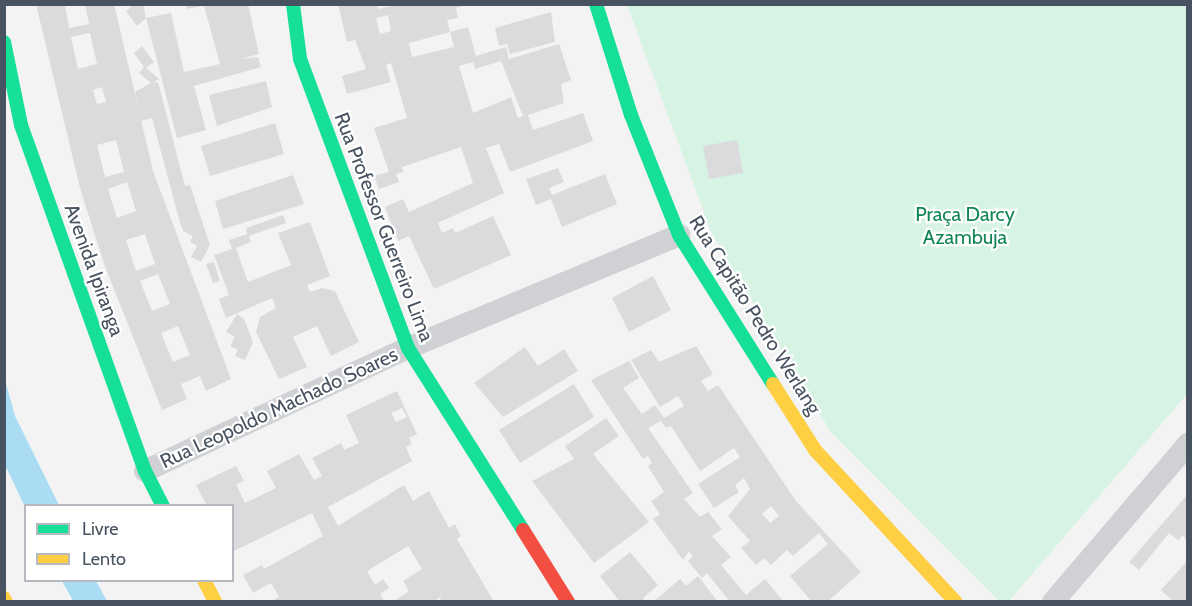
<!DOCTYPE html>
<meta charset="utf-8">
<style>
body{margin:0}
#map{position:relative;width:1192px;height:606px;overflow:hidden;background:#f4f3f3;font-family:Cabin,sans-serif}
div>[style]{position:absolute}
.green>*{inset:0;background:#d7f3e4}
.water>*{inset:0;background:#aaddf3}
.building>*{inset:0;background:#dbdbdd}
.street>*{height:22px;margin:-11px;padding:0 11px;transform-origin:11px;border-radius:11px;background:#cfd1d4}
.fast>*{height:14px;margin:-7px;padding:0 7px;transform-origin:7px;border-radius:7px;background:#16e098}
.slow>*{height:14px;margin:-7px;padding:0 7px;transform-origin:7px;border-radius:7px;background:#ffcf43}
.jam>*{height:14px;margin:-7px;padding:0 7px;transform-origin:7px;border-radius:7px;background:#f24e42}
span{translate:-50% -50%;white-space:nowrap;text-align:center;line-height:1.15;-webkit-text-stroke:4.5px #fff;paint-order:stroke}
.park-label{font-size:20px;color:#118555}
.street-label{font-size:20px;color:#485361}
.frame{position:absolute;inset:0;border:6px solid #485361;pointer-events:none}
.legend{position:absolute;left:24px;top:504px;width:210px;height:78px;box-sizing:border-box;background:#fff;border:2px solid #b6bac0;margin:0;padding:8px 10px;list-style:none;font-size:18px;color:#485361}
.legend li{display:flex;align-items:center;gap:12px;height:30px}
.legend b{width:30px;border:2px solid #b6bac0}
</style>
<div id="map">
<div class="green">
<div style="clip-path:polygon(627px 5px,1187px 5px,1187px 394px,1009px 601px,999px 601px,831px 432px,712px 234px)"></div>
</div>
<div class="water">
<div style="clip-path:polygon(4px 376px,15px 416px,59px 505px,25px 507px,5px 465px)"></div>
<div style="clip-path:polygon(62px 581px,96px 581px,107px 601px,73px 601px)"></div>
</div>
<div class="building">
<div style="clip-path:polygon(evenodd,36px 4px,65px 4px,69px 28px,89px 24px,85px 4px,114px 4px,153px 171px,231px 379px,206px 391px,200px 376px,181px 384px,187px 399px,162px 410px,104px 264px,80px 188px,36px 4px,90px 33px,97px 64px,78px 69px,71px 37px,90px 33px,36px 4px,102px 87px,106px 102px,97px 104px,93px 90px,102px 87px,36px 4px,116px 140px,124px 172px,105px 177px,97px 145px,116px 140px,36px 4px,127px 182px,136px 211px,117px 218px,108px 189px,127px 182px,36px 4px,145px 234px,155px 264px,136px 271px,126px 240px,145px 234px,36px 4px,158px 274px,170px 304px,152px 311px,140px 281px,158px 274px,36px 4px,178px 326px,190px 355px,173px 362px,161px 333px,178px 326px)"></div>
<div style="clip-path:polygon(135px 4px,143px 4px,146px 18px,137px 26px,126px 11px)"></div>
<div style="clip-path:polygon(186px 4px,248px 4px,259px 54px,240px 59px,258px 57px,261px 67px,194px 86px,206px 130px,177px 138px,146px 18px,171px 13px,184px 72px,220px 64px,204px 6px,187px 9px)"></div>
<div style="clip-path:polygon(evenodd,338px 4px,377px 4px,378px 9px,399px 4px,468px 4px,456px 8px,458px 18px,447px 20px,450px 32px,409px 43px,412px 57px,454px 47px,450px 32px,468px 27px,476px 56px,506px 47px,509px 59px,559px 44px,571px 80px,561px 84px,564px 103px,528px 115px,533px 130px,583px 113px,593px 141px,510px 172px,499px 144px,486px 148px,504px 193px,438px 223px,442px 233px,453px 228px,455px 233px,493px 216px,511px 255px,434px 289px,409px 236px,398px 241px,385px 207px,403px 199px,409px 212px,473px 183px,461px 147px,402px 167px,403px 172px,396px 174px,399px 182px,379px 189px,374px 176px,389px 172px,374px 128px,407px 118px,391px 63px,386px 65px,391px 82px,347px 94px,342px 76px,366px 69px,355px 40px,347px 42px,338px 4px,388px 15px,391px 31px,380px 34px,376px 18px,388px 15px,338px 4px,501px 61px,523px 116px,518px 118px,511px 97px,473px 113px,459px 66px,473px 62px,475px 69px,501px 61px)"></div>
<div style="clip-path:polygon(551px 12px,555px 42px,510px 54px,507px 44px,499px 46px,495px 28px)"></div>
<div style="clip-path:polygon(142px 46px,154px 62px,146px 68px,159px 79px,153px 83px,158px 82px,185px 186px,190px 185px,210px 245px,201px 262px,191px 257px,197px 246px,190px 242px,193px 236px,183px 231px,179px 219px,152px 118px,141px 121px,135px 92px,151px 83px,139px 73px,144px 67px,134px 53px)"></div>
<div style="clip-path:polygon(266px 81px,272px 107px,217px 126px,209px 95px)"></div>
<div style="clip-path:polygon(275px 123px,284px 154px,210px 176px,201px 146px)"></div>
<div style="clip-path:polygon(737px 140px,743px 173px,709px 179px,703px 146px)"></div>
<div style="clip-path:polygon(558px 168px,564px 182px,549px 188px,552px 195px,605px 174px,617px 204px,562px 227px,551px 199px,536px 205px,526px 179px)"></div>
<div style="clip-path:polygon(293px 175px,304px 204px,223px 229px,215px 201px)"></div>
<div style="clip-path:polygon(283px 215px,286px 223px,249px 236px,251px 242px,236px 248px,248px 282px,291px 265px,278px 233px,310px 222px,330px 276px,307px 285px,310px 292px,322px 288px,335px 291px,359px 342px,331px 356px,317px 326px,293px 337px,307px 367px,279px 379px,256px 332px,260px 317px,276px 308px,272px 298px,226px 318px,219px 299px,229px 295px,214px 255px,232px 249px,229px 240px,247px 234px,246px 228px)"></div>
<div style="clip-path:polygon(214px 262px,220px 281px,213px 283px,206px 264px)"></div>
<div style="clip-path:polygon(653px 276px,671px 310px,629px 332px,612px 298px)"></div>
<div style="clip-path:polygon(237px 314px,244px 319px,253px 342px,245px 360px,235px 356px,238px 350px,230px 346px,235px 337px,226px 332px)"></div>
<div style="clip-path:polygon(evenodd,696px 346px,713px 374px,701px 381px,708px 391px,718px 385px,796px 501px,861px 572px,827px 602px,812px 602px,790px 576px,828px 544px,819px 533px,793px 556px,787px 550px,771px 565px,764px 558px,756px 565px,741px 548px,750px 541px,728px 516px,750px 489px,744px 478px,735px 485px,739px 492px,714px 508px,698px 484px,740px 457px,734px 448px,700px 471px,671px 426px,666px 428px,661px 421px,648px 428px,693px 493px,684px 499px,700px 517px,708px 512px,722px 529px,712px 536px,731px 557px,721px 565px,746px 595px,765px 579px,784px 602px,730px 602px,707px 573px,702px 578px,688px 561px,693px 556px,689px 551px,683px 560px,653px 519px,660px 514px,651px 501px,664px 492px,648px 466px,652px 463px,648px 456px,643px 459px,591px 380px,629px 361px,639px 378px,623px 388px,642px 414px,655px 405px,664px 418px,684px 406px,678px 396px,660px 407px,631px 360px,651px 350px,659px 362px,696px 346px,771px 506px,779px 516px,770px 523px,762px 514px,771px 506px)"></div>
<div style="clip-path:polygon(525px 347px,538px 366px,564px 349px,578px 371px,503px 417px,474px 383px)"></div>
<div style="clip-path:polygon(574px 384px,594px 417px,520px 463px,499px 430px)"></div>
<div style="clip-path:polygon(evenodd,397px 391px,417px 434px,409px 438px,412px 444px,406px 447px,412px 461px,328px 507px,338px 526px,404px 485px,413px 501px,429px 491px,449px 528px,455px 524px,461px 536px,457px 539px,493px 600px,438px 602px,442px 596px,433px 602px,392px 602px,409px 591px,403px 581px,422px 569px,408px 546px,367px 571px,375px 585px,383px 579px,389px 588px,380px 594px,385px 602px,270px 602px,279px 597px,271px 583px,253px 593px,243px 575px,262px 565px,264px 569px,323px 536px,312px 513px,232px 552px,232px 506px,207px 506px,196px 485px,236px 466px,244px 481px,236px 484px,245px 503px,276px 488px,267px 471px,299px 454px,314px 480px,322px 476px,312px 458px,341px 443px,344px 450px,359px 443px,346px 415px,397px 391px,402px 408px,407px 417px,396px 422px,391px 413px,402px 408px)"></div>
<div style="clip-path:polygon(606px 418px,619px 436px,593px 454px,649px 522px,594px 563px,532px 481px,574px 459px,565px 446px)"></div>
<div style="clip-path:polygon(1188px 494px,1188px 544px,1183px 535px,1178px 540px,1169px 533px,1139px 570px,1129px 562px)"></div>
<div style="clip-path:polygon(630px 552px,658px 585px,643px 598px,646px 602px,620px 602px,600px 576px)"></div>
<div style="clip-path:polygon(1188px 560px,1188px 602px,1174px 602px,1161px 590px)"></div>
<div style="clip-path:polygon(698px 576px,718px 602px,653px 602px,680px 579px,686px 586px)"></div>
</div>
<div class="street">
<div style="left:145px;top:471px;width:290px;rotate:-25.1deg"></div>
<div style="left:408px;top:348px;width:294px;rotate:-22.6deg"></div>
<div style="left:1053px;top:602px;width:208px;rotate:-49.5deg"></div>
</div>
<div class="fast">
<div style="left:293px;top:4px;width:55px;rotate:82.7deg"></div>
<div style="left:300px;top:59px;width:309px;rotate:69.5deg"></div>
<div style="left:408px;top:348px;width:215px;rotate:57.7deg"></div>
<div style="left:596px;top:4px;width:116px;rotate:72.5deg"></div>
<div style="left:631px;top:115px;width:129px;rotate:68.2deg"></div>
<div style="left:679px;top:235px;width:176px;rotate:57.8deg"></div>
<div style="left:4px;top:42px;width:85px;rotate:78.4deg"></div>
<div style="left:21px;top:125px;width:368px;rotate:70.3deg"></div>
<div style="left:145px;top:471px;width:39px;rotate:63deg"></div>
</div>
<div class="slow">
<div style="left:773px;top:384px;width:78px;rotate:57.5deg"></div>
<div style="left:815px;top:450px;width:207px;rotate:47.2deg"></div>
<div style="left:204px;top:580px;width:25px;rotate:63deg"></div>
<div style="left:4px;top:598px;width:4px;rotate:63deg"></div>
</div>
<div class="jam">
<div style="left:523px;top:530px;width:85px;rotate:58deg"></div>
</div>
<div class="park-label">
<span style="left:965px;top:226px">Praça Darcy<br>Azambuja</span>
</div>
<div class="street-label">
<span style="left:384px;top:227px;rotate:69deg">Rua Professor Guerreiro Lima</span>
<span style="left:94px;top:270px;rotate:70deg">Avenida Ipiranga</span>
<span style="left:755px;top:315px;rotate:58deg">Rua Capitão Pedro Werlang</span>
<span style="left:279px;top:408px;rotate:-25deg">Rua Leopoldo Machado Soares</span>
</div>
<div class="frame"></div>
<ul class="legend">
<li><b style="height:8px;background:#16e098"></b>Livre</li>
<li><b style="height:8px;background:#ffcf43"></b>Lento</li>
</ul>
</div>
